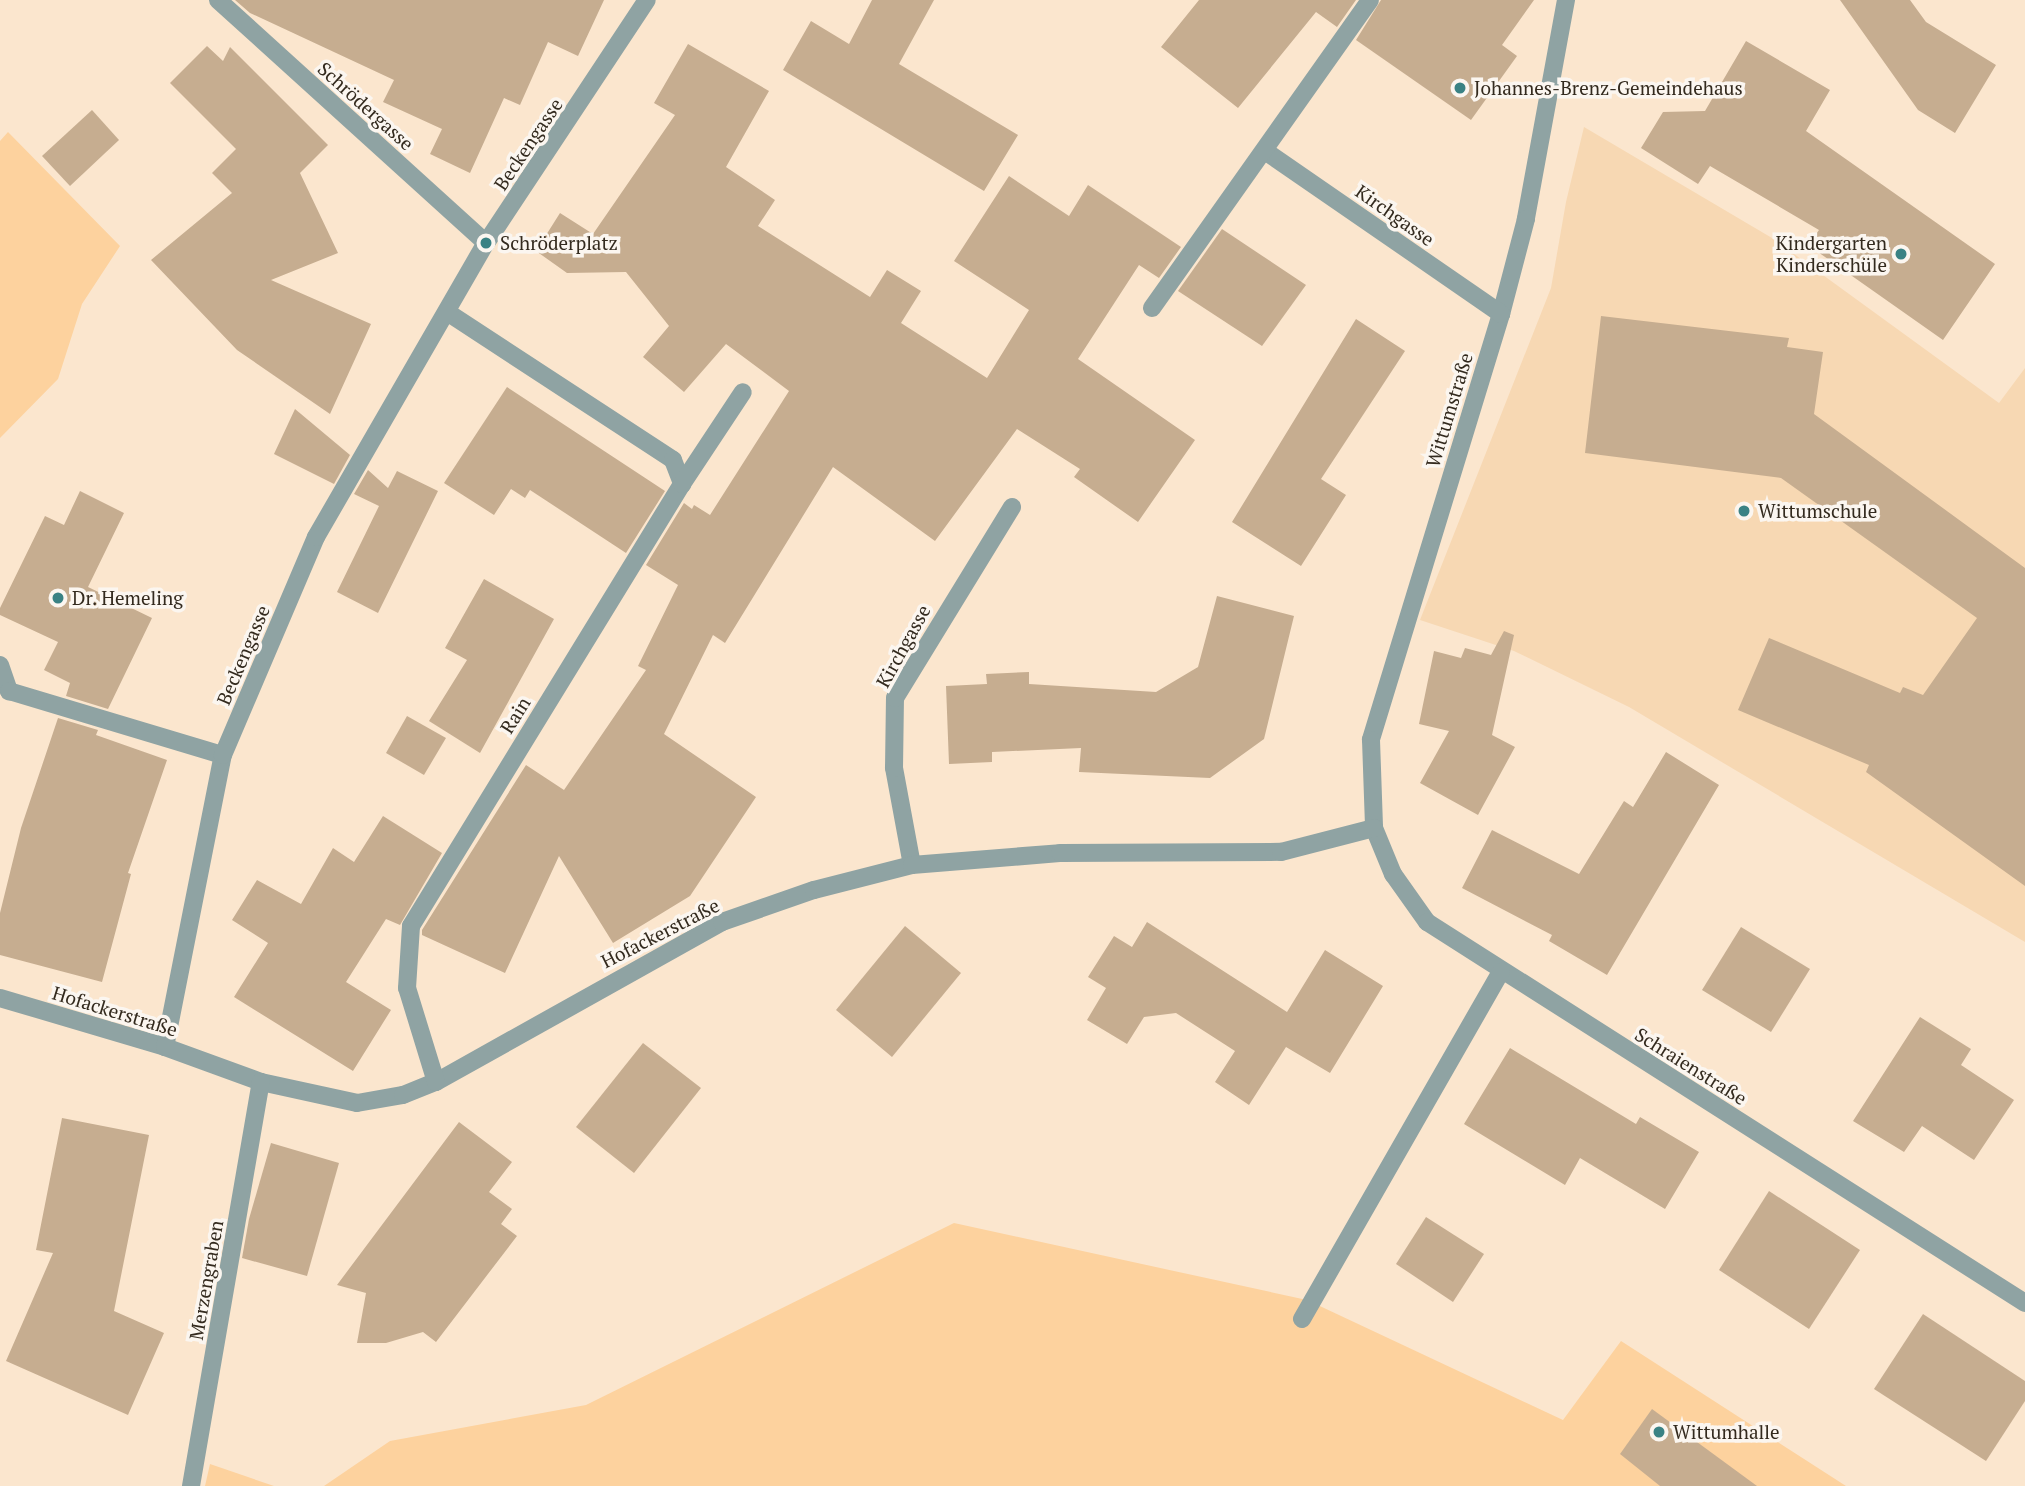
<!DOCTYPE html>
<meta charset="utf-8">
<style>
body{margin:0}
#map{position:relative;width:2025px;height:1486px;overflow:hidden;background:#fbe6ce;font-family:"PT Serif",serif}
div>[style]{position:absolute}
.built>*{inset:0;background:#f7d8b3}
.green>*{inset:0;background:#fdd29e}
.building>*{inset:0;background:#c6ad90}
.minor>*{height:18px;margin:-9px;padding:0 9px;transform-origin:9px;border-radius:9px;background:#8fa3a3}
.dots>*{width:19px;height:19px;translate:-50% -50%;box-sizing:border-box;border:4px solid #fbf6f0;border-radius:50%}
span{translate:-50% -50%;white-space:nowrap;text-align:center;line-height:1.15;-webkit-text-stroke:7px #fbf6f0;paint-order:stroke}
.poi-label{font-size:19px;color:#332a1e}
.left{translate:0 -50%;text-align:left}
.right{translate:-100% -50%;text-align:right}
.street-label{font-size:19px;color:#332a1e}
</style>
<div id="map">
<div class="built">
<div style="clip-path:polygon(1584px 127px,1772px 238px,1999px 403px,2025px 368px,2025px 942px,1629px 707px,1514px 651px,1420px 620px,1551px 288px,1566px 202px)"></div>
</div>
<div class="green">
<div style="clip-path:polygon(8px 132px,120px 246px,82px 304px,58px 379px,0 438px,0 141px)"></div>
<div style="clip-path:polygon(954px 1223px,1307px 1300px,1563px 1420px,1621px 1341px,1846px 1486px,324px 1486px,390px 1441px,586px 1405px)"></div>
<div style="clip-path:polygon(210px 1464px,274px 1486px,205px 1486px)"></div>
</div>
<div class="building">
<div style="clip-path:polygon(235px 0,604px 0,578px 56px,548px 42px,520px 105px,504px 98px,470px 173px,430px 154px,442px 129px,383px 102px,394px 80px,250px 13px)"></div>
<div style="clip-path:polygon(872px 0,934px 0,899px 64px,1018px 135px,984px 191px,783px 70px,811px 21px,849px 44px)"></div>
<div style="clip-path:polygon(1199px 0,1356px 0,1337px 27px,1316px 12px,1238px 108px,1161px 47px)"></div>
<div style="clip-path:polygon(1381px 0,1534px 0,1502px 45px,1517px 56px,1471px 120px,1356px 40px)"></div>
<div style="clip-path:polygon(1840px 0,1910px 0,1926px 22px,1996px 65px,1955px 133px,1918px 110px)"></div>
<div style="clip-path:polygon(1746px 41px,1830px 90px,1806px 131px,1995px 264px,1943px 340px,1808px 245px,1819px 230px,1710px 166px,1698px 184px,1641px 148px,1663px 112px,1705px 111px)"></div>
<div style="clip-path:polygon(688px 44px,769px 91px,726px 167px,775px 200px,758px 226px,870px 297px,887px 270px,921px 291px,901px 323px,987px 378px,1029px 310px,954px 261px,1009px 176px,1069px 216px,1088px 185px,1181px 247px,1159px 278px,1139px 265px,1078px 359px,1195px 440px,1138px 522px,1074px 477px,1080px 469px,1017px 429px,935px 541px,833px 467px,725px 643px,713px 635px,664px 734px,756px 797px,690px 896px,613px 943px,559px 856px,505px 973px,422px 935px,422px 930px,526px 765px,564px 790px,646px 670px,638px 666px,678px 585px,646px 565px,684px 503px,692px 509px,694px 505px,710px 515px,789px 391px,726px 344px,684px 392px,643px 357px,669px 326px,626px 272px,567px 273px,536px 251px,560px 213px,593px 234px,675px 115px,654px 103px)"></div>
<div style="clip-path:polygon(207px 46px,223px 61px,230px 47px,328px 145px,300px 173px,338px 253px,271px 280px,371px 324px,330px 414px,237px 350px,151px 260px,232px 193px,212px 173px,236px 149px,170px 83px)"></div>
<div style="clip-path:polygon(92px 110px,119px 140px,70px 186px,42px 156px)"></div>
<div style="clip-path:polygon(1222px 229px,1306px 285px,1262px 346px,1178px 291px)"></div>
<div style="clip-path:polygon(1601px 316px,1789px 338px,1787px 347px,1823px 352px,1814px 414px,2025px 568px,2025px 886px,1866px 772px,1869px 765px,1738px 710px,1769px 638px,1900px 693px,1903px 687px,1923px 695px,1977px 618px,1781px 478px,1585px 453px)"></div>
<div style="clip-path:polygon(1356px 319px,1405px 351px,1321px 479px,1346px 495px,1301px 566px,1232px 522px)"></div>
<div style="clip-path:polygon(507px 387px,665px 491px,626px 553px,530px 490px,525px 498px,511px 489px,494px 515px,444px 483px)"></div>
<div style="clip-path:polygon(295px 409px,350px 455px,334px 484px,274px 454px)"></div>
<div style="clip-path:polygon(368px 470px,388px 488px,397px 471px,438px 491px,378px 613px,337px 592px,379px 506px,354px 494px)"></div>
<div style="clip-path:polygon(80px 491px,124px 513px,88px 587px,152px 618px,108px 709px,66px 696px,70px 683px,44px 670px,58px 642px,0 615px,0 608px,45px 516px,64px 525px)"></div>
<div style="clip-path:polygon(484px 579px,554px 619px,480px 753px,429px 721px,467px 660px,445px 648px)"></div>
<div style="clip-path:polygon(1217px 596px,1294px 616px,1264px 739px,1210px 778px,1079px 772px,1081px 748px,992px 752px,992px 762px,949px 764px,946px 686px,987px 684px,986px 674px,1029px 672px,1029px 684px,1156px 692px,1198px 667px)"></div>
<div style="clip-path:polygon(1504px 631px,1514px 635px,1492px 735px,1515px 747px,1478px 815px,1420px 783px,1449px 731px,1419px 724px,1434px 651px,1461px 658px,1465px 648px,1491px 655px)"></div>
<div style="clip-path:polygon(407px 716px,446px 738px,424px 775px,386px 753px)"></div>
<div style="clip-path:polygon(58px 718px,98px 730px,96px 735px,167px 760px,128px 873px,131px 874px,102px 982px,0 955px,0 913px,21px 828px)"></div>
<div style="clip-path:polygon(1666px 752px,1719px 785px,1607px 975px,1549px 941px,1552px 935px,1462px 888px,1492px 830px,1579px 874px,1624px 801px,1633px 807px)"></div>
<div style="clip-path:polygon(383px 816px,442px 853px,400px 925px,386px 919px,346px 982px,391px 1010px,353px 1071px,234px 997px,268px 943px,232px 920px,257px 880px,301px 904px,333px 848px,354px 862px)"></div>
<div style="clip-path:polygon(1147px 922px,1287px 1012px,1325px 950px,1383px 986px,1330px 1073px,1286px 1047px,1249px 1105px,1215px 1082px,1235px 1051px,1176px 1013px,1144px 1017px,1127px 1044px,1087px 1020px,1106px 988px,1088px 977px,1114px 936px,1132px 947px)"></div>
<div style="clip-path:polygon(905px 926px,961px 973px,892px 1057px,836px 1010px)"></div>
<div style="clip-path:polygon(1741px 927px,1810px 969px,1771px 1032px,1702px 990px)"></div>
<div style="clip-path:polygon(1920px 1017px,1971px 1049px,1961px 1065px,2014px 1100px,1974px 1160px,1922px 1126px,1904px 1152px,1853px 1121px)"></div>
<div style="clip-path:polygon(643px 1043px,701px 1088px,634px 1173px,576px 1127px)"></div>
<div style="clip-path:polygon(1510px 1048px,1636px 1124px,1640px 1117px,1699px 1152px,1665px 1209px,1580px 1158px,1565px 1185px,1464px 1124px)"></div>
<div style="clip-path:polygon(62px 1118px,149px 1135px,114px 1311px,164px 1333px,128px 1415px,6px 1361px,53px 1253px,36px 1250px)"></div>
<div style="clip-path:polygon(459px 1122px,512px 1162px,489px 1192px,512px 1209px,501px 1224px,517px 1236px,436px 1342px,423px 1332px,386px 1343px,357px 1343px,366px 1293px,337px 1285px)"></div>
<div style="clip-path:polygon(271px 1143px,339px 1163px,307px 1276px,242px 1258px,249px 1219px)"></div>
<div style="clip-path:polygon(1769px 1191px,1860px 1250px,1809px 1329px,1719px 1270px)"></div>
<div style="clip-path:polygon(1426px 1217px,1484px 1254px,1453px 1302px,1396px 1264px)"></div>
<div style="clip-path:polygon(1923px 1314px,2025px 1381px,2025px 1401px,1986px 1461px,1874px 1389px)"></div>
<div style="clip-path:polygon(1652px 1409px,1757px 1486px,1660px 1486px,1620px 1454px)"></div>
</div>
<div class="minor">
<div style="left:218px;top:0;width:362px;rotate:42.2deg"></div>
<div style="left:1566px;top:0;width:223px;rotate:100.4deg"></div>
<div style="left:1526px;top:219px;width:98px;rotate:104.7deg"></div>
<div style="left:1501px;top:314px;width:445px;rotate:107deg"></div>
<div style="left:1371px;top:740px;width:88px;rotate:88deg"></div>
<div style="left:1374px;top:828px;width:50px;rotate:67.6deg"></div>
<div style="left:1393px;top:874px;width:59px;rotate:54.7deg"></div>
<div style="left:1427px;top:922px;width:709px;rotate:32.5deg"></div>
<div style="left:1265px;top:151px;width:287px;rotate:34.6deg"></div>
<div style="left:1152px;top:308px;width:377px;rotate:-54.7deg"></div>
<div style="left:447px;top:312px;width:270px;rotate:33.2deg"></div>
<div style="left:673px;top:460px;width:26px;rotate:69deg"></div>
<div style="left:0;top:665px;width:28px;rotate:71deg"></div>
<div style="left:9px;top:691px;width:223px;rotate:16.7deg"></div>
<div style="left:912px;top:865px;width:99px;rotate:-100.5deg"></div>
<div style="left:894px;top:768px;width:70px;rotate:-89.2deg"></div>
<div style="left:895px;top:698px;width:224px;rotate:-58.5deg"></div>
<div style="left:0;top:998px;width:172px;rotate:16.5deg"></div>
<div style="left:165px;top:1047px;width:102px;rotate:20deg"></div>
<div style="left:261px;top:1082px;width:98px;rotate:12.3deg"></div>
<div style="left:357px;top:1103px;width:47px;rotate:-9.9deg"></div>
<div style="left:403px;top:1095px;width:35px;rotate:-22deg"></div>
<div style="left:436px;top:1082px;width:328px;rotate:-29.2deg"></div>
<div style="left:722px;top:922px;width:97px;rotate:-19.2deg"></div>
<div style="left:814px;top:890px;width:101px;rotate:-14.3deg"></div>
<div style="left:912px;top:865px;width:148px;rotate:-4.6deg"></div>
<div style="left:1060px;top:853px;width:221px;rotate:-0.3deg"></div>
<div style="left:1281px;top:852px;width:96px;rotate:-14.5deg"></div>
<div style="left:165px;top:1047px;width:298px;rotate:-78.8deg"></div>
<div style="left:223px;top:755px;width:237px;rotate:-66.9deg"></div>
<div style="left:316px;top:537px;width:340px;rotate:-60deg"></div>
<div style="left:486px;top:243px;width:291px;rotate:-56.5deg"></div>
<div style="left:436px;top:1082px;width:98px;rotate:-107.1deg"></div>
<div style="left:407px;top:988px;width:62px;rotate:-86.3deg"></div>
<div style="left:411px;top:926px;width:518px;rotate:-58.49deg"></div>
<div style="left:682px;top:484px;width:110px;rotate:-56.5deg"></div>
<div style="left:1302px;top:1319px;width:400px;rotate:-60.2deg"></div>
<div style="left:191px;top:1486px;width:410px;rotate:-80.2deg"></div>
</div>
<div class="dots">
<div style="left:1460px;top:88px;background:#3a8284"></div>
<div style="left:486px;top:243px;background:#3a8284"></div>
<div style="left:1901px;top:254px;background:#3a8284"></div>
<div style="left:1744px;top:511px;background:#3a8284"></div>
<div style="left:58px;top:598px;background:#3a8284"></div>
<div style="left:1659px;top:1432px;background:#3a8284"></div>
</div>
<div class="poi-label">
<span class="left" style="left:1474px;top:88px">Johannes-Brenz-Gemeindehaus</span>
<span class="left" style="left:500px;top:243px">Schröderplatz</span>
<span class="right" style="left:1887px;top:254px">Kindergarten<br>Kinderschüle</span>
<span class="left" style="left:1758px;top:511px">Wittumschule</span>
<span class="left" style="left:72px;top:598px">Dr. Hemeling</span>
<span class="left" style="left:1673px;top:1432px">Wittumhalle</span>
</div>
<div class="street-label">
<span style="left:366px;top:106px;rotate:42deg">Schrödergasse</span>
<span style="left:528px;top:144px;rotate:-56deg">Beckengasse</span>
<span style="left:1395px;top:215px;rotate:35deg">Kirchgasse</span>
<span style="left:1449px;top:410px;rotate:-73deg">Wittumstraße</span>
<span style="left:903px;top:646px;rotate:-61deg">Kirchgasse</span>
<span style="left:243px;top:655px;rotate:-67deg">Beckengasse</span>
<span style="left:515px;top:715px;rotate:-58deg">Rain</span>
<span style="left:660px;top:933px;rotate:-27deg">Hofackerstraße</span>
<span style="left:115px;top:1011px;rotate:17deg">Hofackerstraße</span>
<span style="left:1691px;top:1066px;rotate:32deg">Schraienstraße</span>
<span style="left:206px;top:1280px;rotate:-80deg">Merzengraben</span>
</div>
</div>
